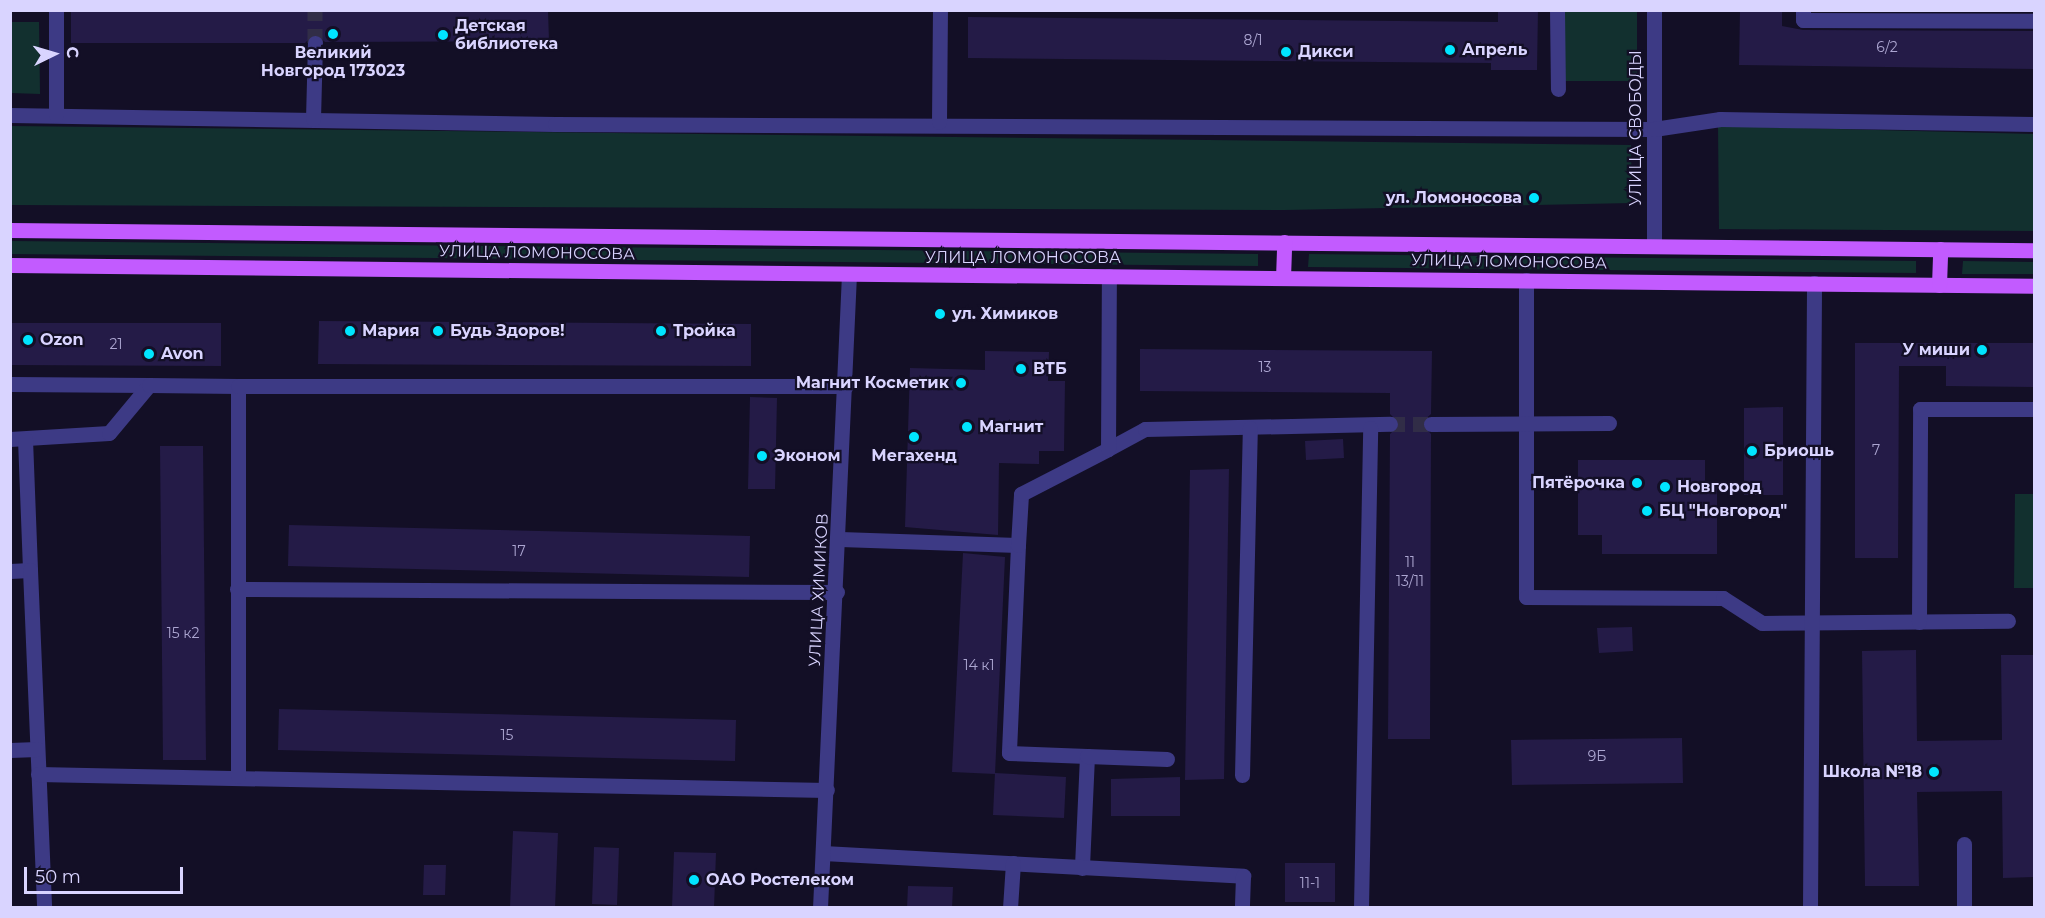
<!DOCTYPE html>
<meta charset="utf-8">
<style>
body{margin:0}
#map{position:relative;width:2045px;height:918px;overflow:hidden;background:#130f26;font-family:Montserrat,sans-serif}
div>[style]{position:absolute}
.green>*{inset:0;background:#12302f}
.building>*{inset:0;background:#241b47}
.minor-tunnel>*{height:15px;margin-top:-7.5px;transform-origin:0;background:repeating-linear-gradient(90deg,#312d47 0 15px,transparent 0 23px)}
.minor>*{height:15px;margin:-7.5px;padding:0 7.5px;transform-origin:7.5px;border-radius:7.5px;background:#3d3a85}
.major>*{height:15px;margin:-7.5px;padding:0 7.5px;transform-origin:7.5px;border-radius:7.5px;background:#c25bff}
.dots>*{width:16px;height:16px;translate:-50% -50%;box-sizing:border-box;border:3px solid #130f26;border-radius:50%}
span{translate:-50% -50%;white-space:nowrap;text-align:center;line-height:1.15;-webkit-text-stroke:4.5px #130f26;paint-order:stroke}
.number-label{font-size:14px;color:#aca6d1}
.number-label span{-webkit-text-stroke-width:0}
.poi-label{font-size:16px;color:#d9d4ff;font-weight:700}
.left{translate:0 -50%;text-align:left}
.right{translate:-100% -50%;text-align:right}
.street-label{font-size:16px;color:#d9d4ff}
.frame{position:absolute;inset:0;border:12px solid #d9d4ff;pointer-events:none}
.north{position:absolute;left:24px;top:24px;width:60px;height:60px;-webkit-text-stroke:4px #130f26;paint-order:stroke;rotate:85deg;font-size:16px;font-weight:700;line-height:24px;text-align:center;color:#d9d4ff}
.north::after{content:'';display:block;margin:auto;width:21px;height:27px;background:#d9d4ff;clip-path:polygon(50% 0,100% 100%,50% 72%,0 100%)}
.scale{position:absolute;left:24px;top:867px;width:159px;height:27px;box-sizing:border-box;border:3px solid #d9d4ff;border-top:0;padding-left:8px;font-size:18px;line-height:21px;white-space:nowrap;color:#d9d4ff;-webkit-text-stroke:4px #130f26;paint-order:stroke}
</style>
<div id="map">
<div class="green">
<div style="clip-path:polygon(1564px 11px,1637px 11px,1637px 81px,1564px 81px)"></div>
<div style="clip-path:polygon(11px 22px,39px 22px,40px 94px,11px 93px)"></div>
<div style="clip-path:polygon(11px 126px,1631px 145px,1632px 203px,1285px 210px,11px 205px)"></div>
<div style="clip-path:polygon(1718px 126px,2034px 134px,2034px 231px,1719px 229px)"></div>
<div style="clip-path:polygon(11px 241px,1258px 254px,1258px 266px,11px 254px)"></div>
<div style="clip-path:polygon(1309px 254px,1916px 261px,1916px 273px,1308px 267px)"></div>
<div style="clip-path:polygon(1963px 261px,2034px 262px,2034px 274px,1962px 274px)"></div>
<div style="clip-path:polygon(2015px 494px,2034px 494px,2034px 588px,2014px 588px)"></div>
</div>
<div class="building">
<div style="clip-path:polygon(71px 10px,548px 10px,549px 41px,325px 42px,315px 33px,305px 43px,71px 43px)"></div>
<div style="clip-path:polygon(1498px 10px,1538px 10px,1537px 70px,1491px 70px,1491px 63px,968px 58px,968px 17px,1498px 22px)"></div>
<div style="clip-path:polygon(1740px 10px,1782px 10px,1782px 26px,1803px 30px,2034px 31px,2034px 69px,1739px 65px)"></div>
<div style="clip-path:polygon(319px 321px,751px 324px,751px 366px,318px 364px)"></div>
<div style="clip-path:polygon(10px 323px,221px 323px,221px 366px,10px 365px)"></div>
<div style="clip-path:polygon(1855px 343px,2034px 343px,2034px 387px,1946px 386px,1946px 366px,1899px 366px,1898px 558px,1855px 558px)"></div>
<div style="clip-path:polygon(1140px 349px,1432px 351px,1431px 414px,1421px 423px,1431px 434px,1430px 739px,1388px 739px,1390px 434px,1400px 424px,1390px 414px,1390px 393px,1140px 391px)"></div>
<div style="clip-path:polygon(985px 351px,1049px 352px,1048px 381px,1065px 381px,1064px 451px,1039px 451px,1039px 464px,999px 463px,998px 535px,905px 527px,910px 368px,985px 370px)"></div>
<div style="clip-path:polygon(750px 397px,777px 398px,775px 489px,748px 489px)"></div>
<div style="clip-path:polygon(1783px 407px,1783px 495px,1744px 495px,1744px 408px)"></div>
<div style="clip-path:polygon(1343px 439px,1344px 458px,1306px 460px,1305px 441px)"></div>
<div style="clip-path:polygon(160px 446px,203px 446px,206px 760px,163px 760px)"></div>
<div style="clip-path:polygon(1578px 460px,1705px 460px,1705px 487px,1717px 487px,1717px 554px,1602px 554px,1602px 535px,1578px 535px)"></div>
<div style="clip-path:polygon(1229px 469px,1224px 779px,1185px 780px,1190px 470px)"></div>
<div style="clip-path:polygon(289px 525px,750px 536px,749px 577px,288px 566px)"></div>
<div style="clip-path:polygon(963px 553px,1005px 557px,995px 774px,952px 772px)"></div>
<div style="clip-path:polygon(1632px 627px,1633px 651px,1599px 653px,1597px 628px)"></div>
<div style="clip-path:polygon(1916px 650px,1917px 741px,2002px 740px,2001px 655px,2034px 655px,2034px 877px,2003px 878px,2002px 791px,1917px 792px,1919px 886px,1865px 886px,1862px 651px)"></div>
<div style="clip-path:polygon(279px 709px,736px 720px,735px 761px,278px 750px)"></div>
<div style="clip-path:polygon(1682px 738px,1683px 783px,1512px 785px,1511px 740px)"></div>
<div style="clip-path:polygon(995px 773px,1066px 777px,1064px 818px,993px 815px)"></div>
<div style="clip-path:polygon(1180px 777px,1180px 816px,1111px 816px,1111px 779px)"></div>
<div style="clip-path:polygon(513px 831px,558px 833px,555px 908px,510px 908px)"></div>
<div style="clip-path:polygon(594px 847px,619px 848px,617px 905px,592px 904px)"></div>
<div style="clip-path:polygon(674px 852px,716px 853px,714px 908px,672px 908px)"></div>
<div style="clip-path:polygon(1285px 863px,1335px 863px,1335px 902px,1285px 902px)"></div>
<div style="clip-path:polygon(424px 865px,446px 865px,445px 895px,423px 895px)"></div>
<div style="clip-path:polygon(908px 886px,953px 887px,952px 908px,907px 908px)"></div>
</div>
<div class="minor-tunnel">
<div style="left:315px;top:43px;width:33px;rotate:-90deg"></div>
<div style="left:1390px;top:424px;width:41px"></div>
</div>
<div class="minor">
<div style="left:1557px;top:10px;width:79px;rotate:89.3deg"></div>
<div style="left:1654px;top:10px;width:236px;rotate:90deg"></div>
<div style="left:1803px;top:10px;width:10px;rotate:90deg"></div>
<div style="left:1803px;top:20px;width:231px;rotate:0.2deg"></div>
<div style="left:10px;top:115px;width:545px;rotate:0.95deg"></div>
<div style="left:555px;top:124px;width:1099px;rotate:0.26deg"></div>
<div style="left:1654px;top:129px;width:67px;rotate:-8.6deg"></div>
<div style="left:1720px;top:119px;width:314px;rotate:0.9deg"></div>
<div style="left:56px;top:115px;width:105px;rotate:-90deg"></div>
<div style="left:313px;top:119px;width:76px;rotate:-88.5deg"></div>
<div style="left:939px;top:122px;width:112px;rotate:-89.5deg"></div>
<div style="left:1526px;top:280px;width:317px;rotate:90deg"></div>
<div style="left:1526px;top:597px;width:197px;rotate:0.3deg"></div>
<div style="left:1723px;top:598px;width:46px;rotate:32.7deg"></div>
<div style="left:1762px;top:623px;width:246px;rotate:-0.5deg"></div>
<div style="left:10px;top:384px;width:139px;rotate:0.4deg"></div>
<div style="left:1431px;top:424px;width:178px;rotate:-0.3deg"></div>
<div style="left:10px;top:439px;width:99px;rotate:-3.5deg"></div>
<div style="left:109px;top:433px;width:62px;rotate:-50.2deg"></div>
<div style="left:149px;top:385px;width:89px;rotate:0.6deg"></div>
<div style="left:25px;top:439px;width:131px;rotate:87.8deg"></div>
<div style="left:1108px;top:449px;width:42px;rotate:-28.4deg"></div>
<div style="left:1145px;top:429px;width:245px;rotate:-1.2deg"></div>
<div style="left:840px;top:539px;width:178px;rotate:1.9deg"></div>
<div style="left:1018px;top:545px;width:208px;rotate:92.5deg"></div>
<div style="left:1009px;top:753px;width:78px;rotate:2.2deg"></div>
<div style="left:1087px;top:756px;width:112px;rotate:92.6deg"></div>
<div style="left:1018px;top:545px;width:51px;rotate:-86.6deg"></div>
<div style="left:1021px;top:494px;width:98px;rotate:-27.3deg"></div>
<div style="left:1108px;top:449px;width:173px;rotate:-89.7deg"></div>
<div style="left:10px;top:571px;width:20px;rotate:-3deg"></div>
<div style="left:30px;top:570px;width:338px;rotate:87.6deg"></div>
<div style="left:237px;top:589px;width:600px;rotate:0.29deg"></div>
<div style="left:1919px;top:622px;width:213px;rotate:-89.7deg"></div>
<div style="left:1920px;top:409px;width:114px"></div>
<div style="left:10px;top:750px;width:27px;rotate:-2deg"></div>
<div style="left:1087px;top:756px;width:80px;rotate:2.1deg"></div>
<div style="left:38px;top:774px;width:789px;rotate:1.16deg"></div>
<div style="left:1242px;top:775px;width:347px;rotate:-88.7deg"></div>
<div style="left:238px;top:776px;width:390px;rotate:-90deg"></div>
<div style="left:238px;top:386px;width:608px"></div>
<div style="left:1964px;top:844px;width:64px;rotate:90deg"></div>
<div style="left:823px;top:853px;width:421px;rotate:3.1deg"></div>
<div style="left:1243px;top:876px;width:32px;rotate:92deg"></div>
<div style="left:820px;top:908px;width:634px;rotate:-87.38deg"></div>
<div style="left:1010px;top:908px;width:45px;rotate:-86.2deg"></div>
<div style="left:1361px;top:908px;width:480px;rotate:-88.9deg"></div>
<div style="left:1810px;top:908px;width:625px;rotate:-89.63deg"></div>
</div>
<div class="major">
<div style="left:10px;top:230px;width:2024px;rotate:0.57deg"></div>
<div style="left:10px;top:265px;width:2024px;rotate:0.59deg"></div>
<div style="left:1283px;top:278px;width:36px;rotate:-88deg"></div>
<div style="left:1939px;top:285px;width:36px;rotate:-88deg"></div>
</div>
<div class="dots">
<div style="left:333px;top:34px;background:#00e5ff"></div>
<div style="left:443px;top:35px;background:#00e5ff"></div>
<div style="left:1450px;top:50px;background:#00e5ff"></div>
<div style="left:1286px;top:52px;background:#00e5ff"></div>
<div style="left:1534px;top:198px;background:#00e5ff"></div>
<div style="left:940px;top:314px;background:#00e5ff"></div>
<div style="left:350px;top:331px;background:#00e5ff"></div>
<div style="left:438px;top:331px;background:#00e5ff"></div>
<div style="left:661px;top:331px;background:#00e5ff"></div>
<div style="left:28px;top:340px;background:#00e5ff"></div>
<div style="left:1982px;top:350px;background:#00e5ff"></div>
<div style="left:149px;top:354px;background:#00e5ff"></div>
<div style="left:1021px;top:369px;background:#00e5ff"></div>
<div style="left:961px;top:383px;background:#00e5ff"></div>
<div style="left:967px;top:427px;background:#00e5ff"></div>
<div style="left:914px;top:437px;background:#00e5ff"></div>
<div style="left:1752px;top:451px;background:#00e5ff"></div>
<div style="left:762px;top:456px;background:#00e5ff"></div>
<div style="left:1637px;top:483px;background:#00e5ff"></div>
<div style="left:1665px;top:487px;background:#00e5ff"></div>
<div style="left:1647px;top:511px;background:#00e5ff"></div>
<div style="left:1934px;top:772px;background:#00e5ff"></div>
<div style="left:694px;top:880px;background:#00e5ff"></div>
</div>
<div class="number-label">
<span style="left:1253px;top:40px">8/1</span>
<span style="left:1887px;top:47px">6/2</span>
<span style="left:116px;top:344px">21</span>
<span style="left:1265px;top:367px">13</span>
<span style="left:1876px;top:450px">7</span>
<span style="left:519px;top:551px">17</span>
<span style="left:1410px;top:562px">11</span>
<span style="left:1410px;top:581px">13/11</span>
<span style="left:183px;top:633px">15 к2</span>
<span style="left:979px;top:665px">14 к1</span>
<span style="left:507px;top:735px">15</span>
<span style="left:1597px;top:756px">9Б</span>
<span style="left:1310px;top:883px">11-1</span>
</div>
<div class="poi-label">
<span class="left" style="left:455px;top:35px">Детская<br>библиотека</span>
<span class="left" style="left:1462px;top:50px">Апрель</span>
<span class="left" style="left:1298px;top:52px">Дикси</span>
<span style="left:333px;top:62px">Великий<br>Новгород 173023</span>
<span class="right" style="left:1522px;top:198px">ул. Ломоносова</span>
<span class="left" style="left:952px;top:314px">ул. Химиков</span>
<span class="left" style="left:362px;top:331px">Мария</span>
<span class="left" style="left:450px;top:331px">Будь Здоров!</span>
<span class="left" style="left:673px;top:331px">Тройка</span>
<span class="left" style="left:40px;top:340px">Ozon</span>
<span class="right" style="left:1970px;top:350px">У миши</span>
<span class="left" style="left:161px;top:354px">Avon</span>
<span class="left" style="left:1033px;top:369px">ВТБ</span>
<span class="right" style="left:949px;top:383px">Магнит Косметик</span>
<span class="left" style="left:979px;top:427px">Магнит</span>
<span class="left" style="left:1764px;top:451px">Бриошь</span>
<span class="left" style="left:774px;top:456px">Эконом</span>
<span style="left:914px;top:456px">Мегахенд</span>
<span class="right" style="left:1625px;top:483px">Пятёрочка</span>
<span class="left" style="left:1677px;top:487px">Новгород</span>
<span class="left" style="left:1659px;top:511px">БЦ "Новгород"</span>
<span class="right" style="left:1922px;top:772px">Школа №18</span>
<span class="left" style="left:706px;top:880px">ОАО Ростелеком</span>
</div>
<div class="street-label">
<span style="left:1636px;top:128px;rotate:-90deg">УЛИЦА СВОБОДЫ</span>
<span style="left:537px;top:253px;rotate:1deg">УЛИЦА ЛОМОНОСОВА</span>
<span style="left:1023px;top:258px">УЛИЦА ЛОМОНОСОВА</span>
<span style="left:1509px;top:262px;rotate:1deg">УЛИЦА ЛОМОНОСОВА</span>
<span style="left:819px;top:590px;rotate:-87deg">УЛИЦА ХИМИКОВ</span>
</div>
<div class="frame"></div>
<div class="north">С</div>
<div class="scale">50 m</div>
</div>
